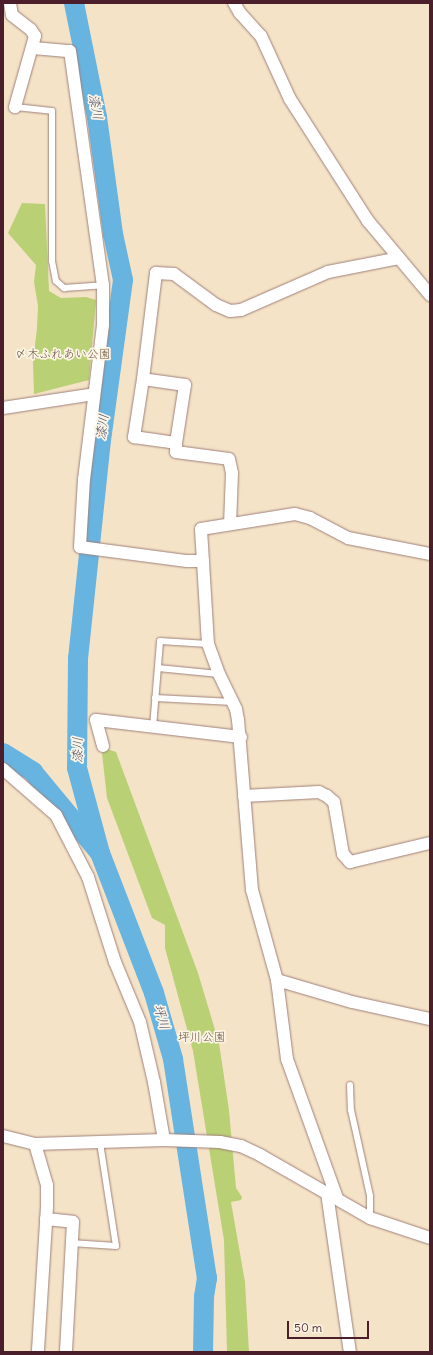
<!DOCTYPE html>
<meta charset="utf-8">
<style>
body{margin:0}
#map{position:relative;width:433px;height:1355px;overflow:hidden;background:#f5e3c8;font-family:Delius,"Klee One",sans-serif}
div>[style]{position:absolute}
.green>*{inset:0;background:#b9d075}
.river>*{height:20px;margin:-10px;padding:0 10px;transform-origin:10px;border-radius:10px;background:#67b4e1}
.roads{filter:drop-shadow(0 0 1px #a0817a) drop-shadow(0 0 1px #a0817a)}
.lane>*{height:6px;margin:-3px;padding:0 3px;transform-origin:3px;border-radius:3px;background:#fff}
.street>*{height:12px;margin:-6px;padding:0 6px;transform-origin:6px;border-radius:6px;background:#fff}
span{translate:-50% -50%;white-space:nowrap;text-align:center;line-height:1.15;-webkit-text-stroke:3.5px #fcf5e5;paint-order:stroke}
.park-label{font-size:12px;color:#6b5441}
.water-label{font-size:13px;color:#54536b;font-style:italic}
.frame{position:absolute;inset:0;border:4px solid #4a1f2b;pointer-events:none}
.scale{position:absolute;left:287px;top:1321px;width:82px;height:18px;box-sizing:border-box;border:2px solid #4a1f2b;border-top:0;padding-left:5px;font-size:12px;line-height:14px;white-space:nowrap;color:#4a1f2b;-webkit-text-stroke:3px #fcf5e5;paint-order:stroke}
</style>
<div id="map">
<div class="green">
<div style="clip-path:polygon(22px 203px,45px 204px,49px 291px,61px 298px,86px 297px,96px 300px,89px 380px,34px 394px,33px 362px,37px 328px,38px 306px,34px 282px,36px 265px,8px 233px)"></div>
<div style="clip-path:polygon(107px 749px,116px 752px,198px 973px,219px 1043px,229px 1110px,236px 1188px,242px 1197px,241px 1200px,231px 1202px,245px 1282px,249px 1352px,227px 1352px,224px 1240px,193px 1051px,165px 948px,165px 925px,152px 918px,107px 798px,102px 753px)"></div>
</div>
<div class="river">
<div style="left:74px;top:3px;width:116px;rotate:78.6deg"></div>
<div style="left:97px;top:117px;width:118px;rotate:82.2deg"></div>
<div style="left:113px;top:234px;width:47px;rotate:77.7deg"></div>
<div style="left:123px;top:280px;width:162px;rotate:97.8deg"></div>
<div style="left:101px;top:440px;width:219px;rotate:96deg"></div>
<div style="left:78px;top:658px;width:110px;rotate:90.5deg"></div>
<div style="left:77px;top:768px;width:88px;rotate:74.9deg"></div>
<div style="left:3px;top:753px;width:36px;rotate:32deg"></div>
<div style="left:33px;top:772px;width:105px;rotate:50.4deg"></div>
<div style="left:100px;top:853px;width:150px;rotate:68.9deg"></div>
<div style="left:154px;top:993px;width:69px;rotate:73.9deg"></div>
<div style="left:173px;top:1059px;width:222px;rotate:81.2deg"></div>
<div style="left:207px;top:1278px;width:19px;rotate:99deg"></div>
<div style="left:204px;top:1297px;width:55px;rotate:91deg"></div>
</div>
<div class="roads">
<div class="lane">
<div style="left:15px;top:107px;width:37px;rotate:6deg"></div>
<div style="left:52px;top:111px;width:150px;rotate:90deg"></div>
<div style="left:52px;top:261px;width:20px;rotate:79deg"></div>
<div style="left:56px;top:281px;width:11px;rotate:41deg"></div>
<div style="left:64px;top:288px;width:39px;rotate:-4deg"></div>
<div style="left:158px;top:668px;width:61px;rotate:5.6deg"></div>
<div style="left:155px;top:698px;width:78px;rotate:2.9deg"></div>
<div style="left:153px;top:727px;width:86px;rotate:-85.3deg"></div>
<div style="left:160px;top:641px;width:48px;rotate:3.6deg"></div>
<div style="left:350px;top:1085px;width:25px;rotate:88deg"></div>
<div style="left:351px;top:1110px;width:88px;rotate:77.5deg"></div>
<div style="left:370px;top:1196px;width:22px;rotate:90deg"></div>
<div style="left:71px;top:1243px;width:45px;rotate:3.8deg"></div>
<div style="left:116px;top:1246px;width:104px;rotate:-98.8deg"></div>
</div>
<div class="street">
<div style="left:10px;top:3px;width:12px;rotate:81deg"></div>
<div style="left:12px;top:15px;width:24px;rotate:38deg"></div>
<div style="left:31px;top:30px;width:7px;rotate:56deg"></div>
<div style="left:35px;top:36px;width:74px;rotate:105.7deg"></div>
<div style="left:234px;top:3px;width:12px;rotate:59deg"></div>
<div style="left:240px;top:13px;width:31px;rotate:48deg"></div>
<div style="left:261px;top:36px;width:69px;rotate:65.3deg"></div>
<div style="left:290px;top:99px;width:145px;rotate:57.4deg"></div>
<div style="left:368px;top:221px;width:97px;rotate:50deg"></div>
<div style="left:33px;top:48px;width:37px;rotate:5deg"></div>
<div style="left:70px;top:51px;width:236px;rotate:82deg"></div>
<div style="left:103px;top:285px;width:40px;rotate:90deg"></div>
<div style="left:103px;top:325px;width:155px;rotate:97deg"></div>
<div style="left:84px;top:479px;width:68px;rotate:93.4deg"></div>
<div style="left:80px;top:547px;width:108px;rotate:7.5deg"></div>
<div style="left:187px;top:561px;width:16px"></div>
<div style="left:143px;top:379px;width:59px;rotate:98.8deg"></div>
<div style="left:134px;top:437px;width:42px;rotate:8.1deg"></div>
<div style="left:176px;top:443px;width:9px;rotate:90deg"></div>
<div style="left:176px;top:452px;width:53px;rotate:7.5deg"></div>
<div style="left:229px;top:459px;width:14px;rotate:78deg"></div>
<div style="left:232px;top:473px;width:51px;rotate:92.2deg"></div>
<div style="left:3px;top:408px;width:92px;rotate:-8.7deg"></div>
<div style="left:176px;top:443px;width:59px;rotate:-81.2deg"></div>
<div style="left:185px;top:385px;width:42px;rotate:-171.9deg"></div>
<div style="left:143px;top:379px;width:107px;rotate:-83deg"></div>
<div style="left:156px;top:273px;width:18px;rotate:3deg"></div>
<div style="left:174px;top:274px;width:52px;rotate:36.4deg"></div>
<div style="left:216px;top:305px;width:15px;rotate:23deg"></div>
<div style="left:230px;top:311px;width:11px;rotate:-5deg"></div>
<div style="left:241px;top:310px;width:95px;rotate:-23.6deg"></div>
<div style="left:328px;top:272px;width:72px;rotate:-11.2deg"></div>
<div style="left:103px;top:746px;width:27px;rotate:-105deg"></div>
<div style="left:96px;top:720px;width:146px;rotate:6.7deg"></div>
<div style="left:3px;top:769px;width:70px;rotate:41deg"></div>
<div style="left:56px;top:815px;width:70px;rotate:62.7deg"></div>
<div style="left:88px;top:877px;width:89px;rotate:72.4deg"></div>
<div style="left:115px;top:962px;width:65px;rotate:67.4deg"></div>
<div style="left:140px;top:1022px;width:62px;rotate:76.9deg"></div>
<div style="left:154px;top:1082px;width:59px;rotate:80.2deg"></div>
<div style="left:244px;top:796px;width:75px;rotate:-3.1deg"></div>
<div style="left:319px;top:792px;width:9px;rotate:27deg"></div>
<div style="left:327px;top:796px;width:9px;rotate:41deg"></div>
<div style="left:334px;top:802px;width:53px;rotate:80.2deg"></div>
<div style="left:343px;top:854px;width:11px;rotate:49deg"></div>
<div style="left:350px;top:862px;width:82px;rotate:-13.4deg"></div>
<div style="left:277px;top:980px;width:78px;rotate:16.3deg"></div>
<div style="left:352px;top:1002px;width:80px;rotate:12.3deg"></div>
<div style="left:3px;top:1136px;width:33px;rotate:14deg"></div>
<div style="left:35px;top:1144px;width:129px;rotate:-1.8deg"></div>
<div style="left:164px;top:1140px;width:56px;rotate:2deg"></div>
<div style="left:220px;top:1142px;width:21px;rotate:11deg"></div>
<div style="left:241px;top:1146px;width:21px;rotate:25deg"></div>
<div style="left:260px;top:1155px;width:127px;rotate:29.8deg"></div>
<div style="left:370px;top:1218px;width:63px;rotate:18.4deg"></div>
<div style="left:35px;top:1144px;width:43px;rotate:73.7deg"></div>
<div style="left:47px;top:1185px;width:22px;rotate:90deg"></div>
<div style="left:47px;top:1207px;width:145px;rotate:93.6deg"></div>
<div style="left:327px;top:1193px;width:161px;rotate:81.8deg"></div>
<div style="left:337px;top:1198px;width:148px;rotate:-109.8deg"></div>
<div style="left:287px;top:1059px;width:80px;rotate:-97.2deg"></div>
<div style="left:277px;top:980px;width:93px;rotate:-105.5deg"></div>
<div style="left:252px;top:890px;width:171px;rotate:-94.7deg"></div>
<div style="left:238px;top:720px;width:11px;rotate:-100deg"></div>
<div style="left:236px;top:709px;width:39px;rotate:-116deg"></div>
<div style="left:219px;top:674px;width:32px;rotate:-110deg"></div>
<div style="left:208px;top:644px;width:115px;rotate:-93.5deg"></div>
<div style="left:201px;top:529px;width:95px;rotate:-9.1deg"></div>
<div style="left:295px;top:514px;width:16px;rotate:15deg"></div>
<div style="left:310px;top:518px;width:43px;rotate:27.8deg"></div>
<div style="left:348px;top:538px;width:84px;rotate:11deg"></div>
<div style="left:46px;top:1219px;width:27px;rotate:6deg"></div>
<div style="left:73px;top:1222px;width:130px;rotate:93.1deg"></div>
</div>
</div>
<div class="park-label">
<span style="left:63px;top:354px">〆木ふれあい公園</span>
<span style="left:202px;top:1037px">坪川公園</span>
</div>
<div class="water-label">
<span style="left:95px;top:107px;rotate:79deg">漆川</span>
<span style="left:103px;top:427px;rotate:-82deg">漆川</span>
<span style="left:78px;top:750px;rotate:-90deg">漆川</span>
<span style="left:161px;top:1017px;rotate:74deg">坪川</span>
</div>
<div class="frame"></div>
<div class="scale">50 m</div>
</div>
